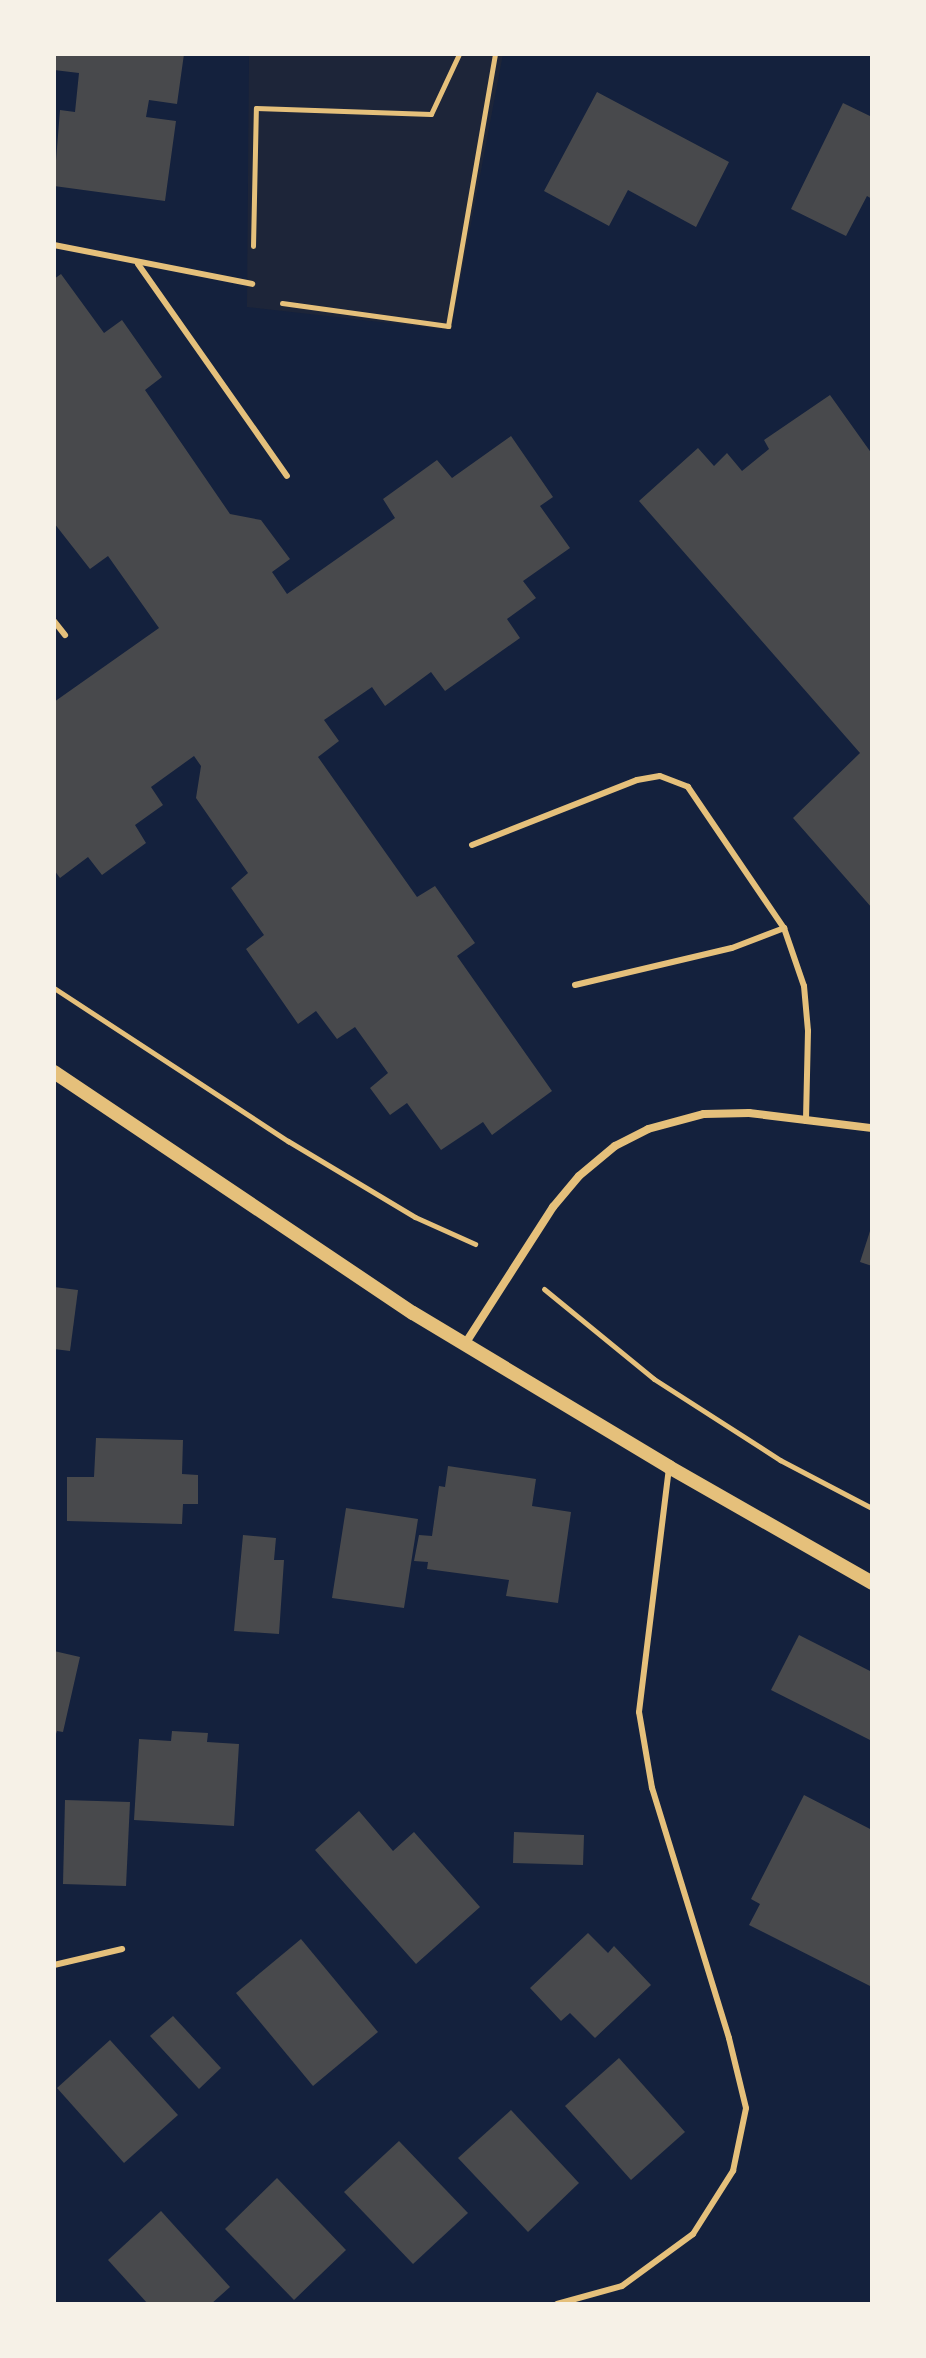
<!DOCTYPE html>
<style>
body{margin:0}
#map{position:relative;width:926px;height:2358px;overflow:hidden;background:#14213d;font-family:"Fira Sans",sans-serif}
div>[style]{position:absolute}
.green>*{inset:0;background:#1d2539}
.building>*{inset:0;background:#48494c}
.path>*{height:5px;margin:-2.5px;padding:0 2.5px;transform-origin:2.5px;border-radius:2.5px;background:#e5c07b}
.service>*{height:6px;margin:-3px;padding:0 3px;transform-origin:3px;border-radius:3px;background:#e5c07b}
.minor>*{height:8px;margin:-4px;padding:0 4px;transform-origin:4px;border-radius:4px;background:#e5c07b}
.tertiary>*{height:14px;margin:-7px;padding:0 7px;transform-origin:7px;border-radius:7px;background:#e5c07b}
span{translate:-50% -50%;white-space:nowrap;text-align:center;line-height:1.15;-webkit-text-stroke:7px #f6f1e7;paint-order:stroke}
.frame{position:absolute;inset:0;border:56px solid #f6f1e7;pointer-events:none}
</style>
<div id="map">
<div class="green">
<div style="clip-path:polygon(249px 54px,503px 54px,451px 330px,247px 307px)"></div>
</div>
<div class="building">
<div style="clip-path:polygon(54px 54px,184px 54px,177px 104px,149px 100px,146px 117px,176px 121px,165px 201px,54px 186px,60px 110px,75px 112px,79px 73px,54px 70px)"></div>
<div style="clip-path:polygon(597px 92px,729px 162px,696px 227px,628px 190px,609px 226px,544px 191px)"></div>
<div style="clip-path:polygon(843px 103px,872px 117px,872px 199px,867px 196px,846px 236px,791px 209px)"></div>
<div style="clip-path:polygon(61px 274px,104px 333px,122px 320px,162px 377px,145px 390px,230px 514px,261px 520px,290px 559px,272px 572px,287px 594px,395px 518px,383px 499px,437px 460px,452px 478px,511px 436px,553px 497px,540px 506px,570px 548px,523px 581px,536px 598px,507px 619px,520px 638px,445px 691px,431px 672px,385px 706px,372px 687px,324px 720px,339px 741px,318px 757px,417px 897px,435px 886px,475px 943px,457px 956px,552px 1091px,492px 1135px,483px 1122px,441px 1150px,407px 1103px,390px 1115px,370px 1088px,388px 1073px,355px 1027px,337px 1039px,316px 1011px,298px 1024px,246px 949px,264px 935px,231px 888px,248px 873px,196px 798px,201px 766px,194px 756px,151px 787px,163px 805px,135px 825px,146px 843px,102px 875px,88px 857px,60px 878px,54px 870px,54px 702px,159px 628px,108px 556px,90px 569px,54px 523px,54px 279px)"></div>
<div style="clip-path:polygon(830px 395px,872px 454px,872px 908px,793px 818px,860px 753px,639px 501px,698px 448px,714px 466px,727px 453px,742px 471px,769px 449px,764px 440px)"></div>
<div style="clip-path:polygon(871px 1228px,872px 1228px,872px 1266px,860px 1262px)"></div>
<div style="clip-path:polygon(54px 1287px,78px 1290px,70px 1351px,54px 1349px)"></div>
<div style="clip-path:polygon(96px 1438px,183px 1440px,182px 1474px,198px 1475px,198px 1504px,183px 1504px,182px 1524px,67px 1521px,67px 1477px,94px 1477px)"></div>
<div style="clip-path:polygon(448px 1466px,536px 1479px,532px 1506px,571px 1512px,558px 1603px,506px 1596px,509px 1580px,427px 1569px,428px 1562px,414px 1561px,419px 1535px,432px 1536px,439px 1486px,445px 1487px)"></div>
<div style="clip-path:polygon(346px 1508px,418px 1519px,404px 1608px,332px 1598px)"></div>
<div style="clip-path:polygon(243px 1535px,276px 1538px,274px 1560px,284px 1560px,279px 1634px,234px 1631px)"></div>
<div style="clip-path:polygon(799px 1635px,872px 1672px,872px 1741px,771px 1690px)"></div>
<div style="clip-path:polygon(54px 1651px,80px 1657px,63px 1732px,57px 1731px,55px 1737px)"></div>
<div style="clip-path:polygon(172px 1731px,208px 1733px,207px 1742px,239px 1744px,234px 1826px,134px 1820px,139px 1739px,171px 1741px)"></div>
<div style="clip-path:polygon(804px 1795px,872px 1830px,872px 1987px,749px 1925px,760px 1904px,751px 1899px)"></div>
<div style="clip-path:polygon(65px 1800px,130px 1802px,126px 1886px,63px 1884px)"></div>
<div style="clip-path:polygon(359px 1811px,393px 1851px,414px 1832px,480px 1907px,416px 1964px,315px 1850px)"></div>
<div style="clip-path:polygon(514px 1832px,584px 1835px,583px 1865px,513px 1863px)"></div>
<div style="clip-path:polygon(588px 1933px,608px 1953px,614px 1946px,651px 1985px,595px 2038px,570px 2013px,561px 2021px,530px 1988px)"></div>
<div style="clip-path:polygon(301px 1939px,378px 2032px,313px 2086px,236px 1993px)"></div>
<div style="clip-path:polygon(173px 2016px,221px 2068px,199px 2089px,150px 2036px)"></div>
<div style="clip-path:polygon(110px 2040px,178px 2115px,124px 2163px,57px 2088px)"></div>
<div style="clip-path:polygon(619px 2058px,685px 2132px,631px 2180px,565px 2106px)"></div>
<div style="clip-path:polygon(511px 2110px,579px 2183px,528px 2232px,458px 2158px)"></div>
<div style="clip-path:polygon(399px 2141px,468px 2213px,413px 2264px,344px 2192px)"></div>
<div style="clip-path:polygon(277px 2178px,346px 2250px,294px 2300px,225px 2229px)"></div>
<div style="clip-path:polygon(161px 2211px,230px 2287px,211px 2304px,148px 2304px,108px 2260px)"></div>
</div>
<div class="path">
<div style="left:253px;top:246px;width:138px;rotate:-88.8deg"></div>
<div style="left:256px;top:108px;width:175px;rotate:2deg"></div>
<div style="left:431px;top:114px;width:66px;rotate:-65deg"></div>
<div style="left:282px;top:303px;width:168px;rotate:7.9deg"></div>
<div style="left:448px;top:326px;width:276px;rotate:-80.2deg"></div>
<div style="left:54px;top:988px;width:280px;rotate:33.2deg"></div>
<div style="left:288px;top:1141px;width:148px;rotate:30.9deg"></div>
<div style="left:415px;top:1217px;width:66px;rotate:24.2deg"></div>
<div style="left:544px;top:1289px;width:142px;rotate:39.3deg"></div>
<div style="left:654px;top:1379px;width:150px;rotate:32.7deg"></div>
<div style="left:780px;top:1460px;width:104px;rotate:27.6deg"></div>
</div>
<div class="service">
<div style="left:54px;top:245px;width:202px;rotate:11.1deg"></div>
<div style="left:138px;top:264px;width:259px;rotate:54.9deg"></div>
<div style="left:54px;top:621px;width:18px;rotate:52deg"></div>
<div style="left:472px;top:845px;width:177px;rotate:-21.5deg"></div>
<div style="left:637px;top:780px;width:23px;rotate:-10deg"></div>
<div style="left:660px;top:776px;width:30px;rotate:21deg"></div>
<div style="left:688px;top:787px;width:171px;rotate:55.8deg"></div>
<div style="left:784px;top:928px;width:61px;rotate:71deg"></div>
<div style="left:804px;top:986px;width:45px;rotate:84.9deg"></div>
<div style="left:808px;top:1031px;width:90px;rotate:91.3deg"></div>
<div style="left:575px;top:985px;width:161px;rotate:-13.3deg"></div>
<div style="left:732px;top:948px;width:56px;rotate:-21deg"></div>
<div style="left:54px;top:1965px;width:70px;rotate:-13.2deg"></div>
<div style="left:557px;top:2304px;width:67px;rotate:-15.5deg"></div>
<div style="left:622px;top:2286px;width:88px;rotate:-36.2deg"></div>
<div style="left:693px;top:2234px;width:75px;rotate:-57.6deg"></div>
<div style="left:733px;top:2171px;width:64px;rotate:-78.3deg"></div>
<div style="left:746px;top:2108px;width:72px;rotate:-103.7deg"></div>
<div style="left:729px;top:2038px;width:262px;rotate:-107.1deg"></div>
<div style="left:652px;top:1788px;width:77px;rotate:-99.7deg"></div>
<div style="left:639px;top:1712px;width:247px;rotate:-83deg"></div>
</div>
<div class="minor">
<div style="left:465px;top:1344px;width:163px;rotate:-57.3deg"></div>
<div style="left:553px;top:1207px;width:40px;rotate:-50deg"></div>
<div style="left:579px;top:1176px;width:47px;rotate:-39.8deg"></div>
<div style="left:615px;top:1146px;width:37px;rotate:-27deg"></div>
<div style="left:648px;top:1129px;width:58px;rotate:-15deg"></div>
<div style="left:704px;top:1114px;width:45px;rotate:-1.3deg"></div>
<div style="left:749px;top:1113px;width:124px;rotate:7deg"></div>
</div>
<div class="tertiary">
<div style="left:54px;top:1072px;width:432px;rotate:33.9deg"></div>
<div style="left:413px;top:1313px;width:299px;rotate:31deg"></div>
<div style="left:669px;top:1467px;width:234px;rotate:29.7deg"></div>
</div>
<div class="frame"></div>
</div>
